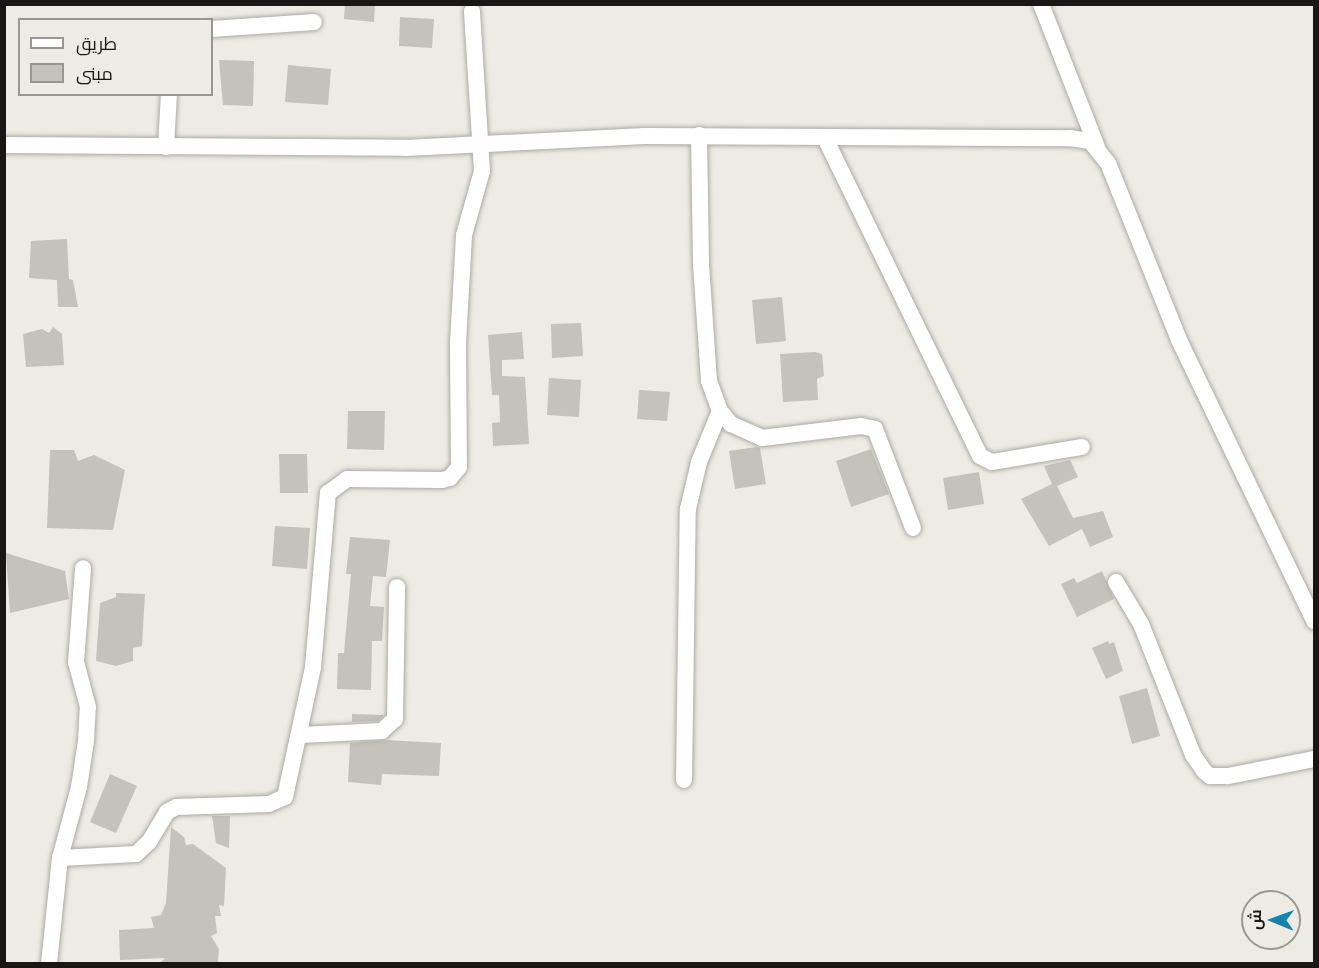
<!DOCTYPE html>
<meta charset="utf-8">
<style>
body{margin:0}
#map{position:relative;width:1319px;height:968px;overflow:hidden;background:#eeebe4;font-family:"Noto Sans",Cairo,sans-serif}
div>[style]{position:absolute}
.building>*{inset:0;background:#c4c2ba}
.roads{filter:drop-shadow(0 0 2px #acaaa3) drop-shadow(0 0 2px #acaaa3)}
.minor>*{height:16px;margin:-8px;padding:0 8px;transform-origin:8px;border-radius:8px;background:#fff}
span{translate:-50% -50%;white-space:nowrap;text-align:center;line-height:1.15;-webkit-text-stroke:6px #eeebe4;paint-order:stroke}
.frame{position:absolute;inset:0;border:6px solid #181715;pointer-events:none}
.legend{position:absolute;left:18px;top:18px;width:195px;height:78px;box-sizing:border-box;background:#eeebe4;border:2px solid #989691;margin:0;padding:8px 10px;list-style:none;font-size:18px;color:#181715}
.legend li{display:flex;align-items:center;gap:12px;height:30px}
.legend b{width:30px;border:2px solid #989691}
.north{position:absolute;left:1241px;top:890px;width:60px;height:60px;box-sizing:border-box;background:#eeebe4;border:2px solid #989691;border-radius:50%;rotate:271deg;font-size:16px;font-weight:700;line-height:24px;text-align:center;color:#181715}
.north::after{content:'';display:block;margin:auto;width:21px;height:27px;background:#1583ab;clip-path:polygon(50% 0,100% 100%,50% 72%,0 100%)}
</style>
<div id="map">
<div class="building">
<div style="clip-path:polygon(345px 4px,375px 4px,374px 22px,344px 19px)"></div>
<div style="clip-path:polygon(400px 17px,434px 19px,432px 48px,399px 46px)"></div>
<div style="clip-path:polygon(219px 60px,254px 61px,253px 106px,223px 105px)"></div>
<div style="clip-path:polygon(288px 65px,331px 69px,328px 105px,285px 102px)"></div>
<div style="clip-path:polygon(67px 239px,69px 279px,73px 280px,78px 307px,58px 307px,57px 280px,29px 278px,31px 241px)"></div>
<div style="clip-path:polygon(782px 297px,786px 341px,756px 344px,752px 300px)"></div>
<div style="clip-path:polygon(581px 323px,583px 356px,552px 358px,551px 324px)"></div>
<div style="clip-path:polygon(53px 327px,62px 334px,64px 365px,26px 367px,23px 334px,42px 329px,49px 333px)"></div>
<div style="clip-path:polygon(522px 332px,524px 359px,502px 360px,502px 376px,525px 377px,529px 444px,493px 446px,492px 423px,500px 422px,499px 395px,492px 395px,488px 335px)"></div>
<div style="clip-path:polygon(815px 352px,822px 354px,824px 376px,817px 379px,818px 400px,783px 402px,780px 354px)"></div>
<div style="clip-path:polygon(549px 378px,581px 380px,579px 417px,547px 415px)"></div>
<div style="clip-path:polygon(639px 390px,670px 392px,667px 421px,637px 419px)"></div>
<div style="clip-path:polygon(348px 411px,385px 411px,384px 450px,347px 449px)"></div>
<div style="clip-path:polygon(756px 447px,760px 448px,766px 484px,735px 489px,729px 451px)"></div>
<div style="clip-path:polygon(871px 449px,889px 494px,851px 507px,836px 461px)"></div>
<div style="clip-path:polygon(50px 450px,74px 450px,78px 461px,94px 455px,125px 470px,113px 530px,47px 528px)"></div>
<div style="clip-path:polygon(279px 454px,307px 454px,308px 493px,280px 493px)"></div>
<div style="clip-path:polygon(1070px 460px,1078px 477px,1057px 486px,1073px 518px,1103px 511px,1113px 537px,1090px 547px,1082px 529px,1049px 546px,1021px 499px,1052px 484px,1044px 466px)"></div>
<div style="clip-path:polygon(979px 472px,984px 504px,948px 510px,943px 478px)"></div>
<div style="clip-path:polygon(275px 526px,310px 528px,307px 569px,272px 566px)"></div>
<div style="clip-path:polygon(350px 537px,390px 540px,386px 577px,373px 576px,370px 606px,384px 607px,382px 641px,372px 641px,371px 690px,337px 689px,338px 653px,344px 653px,351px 574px,346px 574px)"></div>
<div style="clip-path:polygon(6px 553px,65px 571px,69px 599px,10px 613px)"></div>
<div style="clip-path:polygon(1102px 571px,1114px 599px,1077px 617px,1061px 584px,1074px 578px,1077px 583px)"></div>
<div style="clip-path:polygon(116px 593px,145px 594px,142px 646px,133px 648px,133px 661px,116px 666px,96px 661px,100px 603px,116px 597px)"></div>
<div style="clip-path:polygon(1108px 641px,1109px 644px,1114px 642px,1123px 671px,1106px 679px,1092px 648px)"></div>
<div style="clip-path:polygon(1147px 688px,1160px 736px,1132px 744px,1119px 696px)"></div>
<div style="clip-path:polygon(352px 714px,384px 715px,378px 721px,352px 722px)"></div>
<div style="clip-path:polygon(386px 740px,441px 743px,439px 776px,382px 774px,381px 785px,348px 782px,350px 743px)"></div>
<div style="clip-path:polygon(110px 774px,137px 786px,116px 833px,90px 822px)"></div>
<div style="clip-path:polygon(212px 816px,230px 816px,229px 848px,216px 843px)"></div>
<div style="clip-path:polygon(171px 827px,184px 837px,186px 845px,193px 844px,226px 868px,224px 906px,219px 905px,221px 916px,215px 916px,217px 933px,211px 936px,219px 949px,218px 963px,160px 963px,165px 958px,120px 960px,119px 930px,154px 928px,151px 917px,161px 915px,166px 903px)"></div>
</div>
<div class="roads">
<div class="minor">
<div style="left:1041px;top:4px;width:154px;rotate:68.6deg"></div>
<div style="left:212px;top:29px;width:102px;rotate:-3.9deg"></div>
<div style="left:699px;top:135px;width:129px;rotate:89.1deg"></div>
<div style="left:701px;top:264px;width:117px;rotate:86.1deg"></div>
<div style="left:709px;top:381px;width:32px;rotate:70deg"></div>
<div style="left:720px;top:411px;width:17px;rotate:50deg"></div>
<div style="left:731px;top:424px;width:34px;rotate:24deg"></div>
<div style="left:762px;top:438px;width:100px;rotate:-6.9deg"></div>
<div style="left:861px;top:426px;width:14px;rotate:12deg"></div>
<div style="left:875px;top:429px;width:106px;rotate:69deg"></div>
<div style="left:825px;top:138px;width:354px;rotate:64deg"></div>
<div style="left:980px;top:456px;width:13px;rotate:27deg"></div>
<div style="left:992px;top:462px;width:91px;rotate:-9.5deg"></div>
<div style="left:4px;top:145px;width:402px;rotate:0.4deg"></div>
<div style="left:406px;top:148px;width:239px;rotate:-2.9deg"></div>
<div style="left:645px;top:136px;width:425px;rotate:0.3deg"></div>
<div style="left:1070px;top:138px;width:20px;rotate:9deg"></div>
<div style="left:1090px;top:141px;width:28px;rotate:51deg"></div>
<div style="left:1108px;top:163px;width:191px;rotate:68.1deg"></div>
<div style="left:1179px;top:340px;width:312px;rotate:64.3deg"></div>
<div style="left:166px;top:147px;width:53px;rotate:-86.8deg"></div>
<div style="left:1116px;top:582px;width:49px;rotate:59.2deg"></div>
<div style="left:1141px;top:624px;width:141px;rotate:68.3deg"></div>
<div style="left:1193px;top:755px;width:19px;rotate:55deg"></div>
<div style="left:1204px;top:771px;width:8px;rotate:40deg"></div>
<div style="left:1210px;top:776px;width:18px"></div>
<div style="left:1228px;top:776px;width:88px;rotate:-11.2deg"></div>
<div style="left:301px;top:735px;width:81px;rotate:-2.8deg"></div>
<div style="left:382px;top:731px;width:18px;rotate:-43deg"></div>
<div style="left:395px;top:719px;width:132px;rotate:-89.1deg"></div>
<div style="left:684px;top:780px;width:271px;rotate:-89.2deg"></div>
<div style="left:688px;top:509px;width:48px;rotate:-76.8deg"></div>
<div style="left:699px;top:462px;width:55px;rotate:-67.6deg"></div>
<div style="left:60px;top:858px;width:76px;rotate:-3deg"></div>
<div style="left:136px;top:854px;width:18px;rotate:-43deg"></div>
<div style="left:149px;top:842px;width:35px;rotate:-59deg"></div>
<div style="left:167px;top:812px;width:10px;rotate:-29deg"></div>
<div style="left:176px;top:807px;width:93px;rotate:-1.8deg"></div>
<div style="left:269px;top:804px;width:17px;rotate:-24deg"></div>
<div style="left:285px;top:797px;width:133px;rotate:-77.8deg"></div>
<div style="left:313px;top:667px;width:175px;rotate:-85.1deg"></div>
<div style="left:328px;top:493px;width:24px;rotate:-36deg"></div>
<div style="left:347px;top:479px;width:95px;rotate:0.6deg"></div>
<div style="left:442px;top:480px;width:8px;rotate:-14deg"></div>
<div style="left:450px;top:478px;width:14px;rotate:-51deg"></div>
<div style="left:459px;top:467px;width:124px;rotate:-90.5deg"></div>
<div style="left:458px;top:343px;width:108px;rotate:-86.8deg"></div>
<div style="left:464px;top:235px;width:66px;rotate:-74.3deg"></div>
<div style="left:482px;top:171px;width:160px;rotate:-93.6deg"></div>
<div style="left:49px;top:964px;width:107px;rotate:-84.1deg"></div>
<div style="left:60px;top:858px;width:73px;rotate:-75deg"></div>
<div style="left:79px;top:787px;width:47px;rotate:-81.3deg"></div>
<div style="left:86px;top:741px;width:34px;rotate:-87deg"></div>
<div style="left:88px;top:707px;width:47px;rotate:-104.9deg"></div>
<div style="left:76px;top:662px;width:94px;rotate:-85.7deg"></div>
</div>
</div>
<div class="frame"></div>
<ul class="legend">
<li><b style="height:8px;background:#fff"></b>طريق</li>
<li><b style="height:16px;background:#c4c2ba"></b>مبنى</li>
</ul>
<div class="north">ش</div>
</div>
